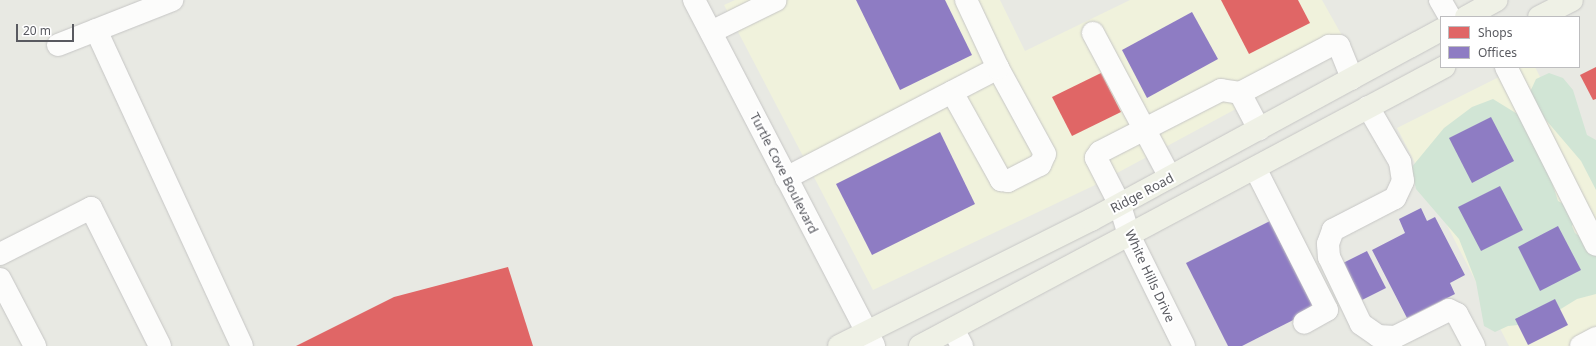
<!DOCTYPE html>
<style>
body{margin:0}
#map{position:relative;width:1596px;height:346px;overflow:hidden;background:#e8e9e3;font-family:"Noto Sans",sans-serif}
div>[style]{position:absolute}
.commercial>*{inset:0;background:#f0f2dc}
.green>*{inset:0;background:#d1e5d5}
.shops>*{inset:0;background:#e06666}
.offices>*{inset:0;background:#8e7cc3}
.roads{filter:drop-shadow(0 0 1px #c6c6c5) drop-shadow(0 0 1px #c6c6c5)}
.minor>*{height:22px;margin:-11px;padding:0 11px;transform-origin:11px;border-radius:11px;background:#fcfcfb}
.major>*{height:22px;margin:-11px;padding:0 11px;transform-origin:11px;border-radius:11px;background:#eff1e6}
span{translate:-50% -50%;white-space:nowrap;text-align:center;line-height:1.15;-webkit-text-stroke:4px #fff;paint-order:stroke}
.street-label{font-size:13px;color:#595a60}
.legend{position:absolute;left:1440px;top:16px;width:140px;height:52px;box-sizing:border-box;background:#fff;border:1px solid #bdbdbf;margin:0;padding:5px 7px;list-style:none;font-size:12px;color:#595a60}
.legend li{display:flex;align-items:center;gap:8px;height:20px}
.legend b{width:20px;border:1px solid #bdbdbf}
.scale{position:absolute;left:16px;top:24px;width:58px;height:18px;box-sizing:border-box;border:2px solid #595a60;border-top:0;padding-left:5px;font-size:12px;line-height:14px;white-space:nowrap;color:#595a60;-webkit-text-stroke:3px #fff;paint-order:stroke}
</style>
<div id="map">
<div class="commercial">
<div style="clip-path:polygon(735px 0,1000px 0,1025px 51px,1130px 0,1322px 0,1349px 48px,1093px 186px,873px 290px,724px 5px)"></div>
<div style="clip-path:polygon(1519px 67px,1535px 67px,1596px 186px,1596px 346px,1509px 346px,1397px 128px)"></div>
</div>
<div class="green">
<div style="clip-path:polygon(1549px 73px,1563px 78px,1573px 90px,1587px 135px,1596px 140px,1596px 190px,1581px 161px,1534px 106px,1530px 92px,1536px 79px)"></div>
<div style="clip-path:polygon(1493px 99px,1519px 115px,1548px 170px,1558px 201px,1578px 212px,1572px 226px,1575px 233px,1596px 249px,1596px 294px,1577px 299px,1538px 323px,1508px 326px,1495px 332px,1484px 326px,1476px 282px,1459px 239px,1416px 189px,1411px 168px,1444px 128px,1472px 107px)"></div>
</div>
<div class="shops">
<div style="clip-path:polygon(1221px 0,1298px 0,1310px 23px,1249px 54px)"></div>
<div style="clip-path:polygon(1596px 67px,1596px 99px,1593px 100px,1580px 75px)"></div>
<div style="clip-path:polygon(1101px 73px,1121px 112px,1072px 136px,1052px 97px)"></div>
<div style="clip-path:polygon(508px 267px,533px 346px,296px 346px,394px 297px)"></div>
</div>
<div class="offices">
<div style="clip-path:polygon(856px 0,945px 0,972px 55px,900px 90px)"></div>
<div style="clip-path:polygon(1192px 12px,1218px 59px,1147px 98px,1122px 50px)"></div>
<div style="clip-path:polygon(1491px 117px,1514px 161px,1472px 183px,1449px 138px)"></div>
<div style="clip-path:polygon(940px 132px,975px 204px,872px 255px,836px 184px)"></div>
<div style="clip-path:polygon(1500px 186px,1523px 230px,1481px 251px,1458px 207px)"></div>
<div style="clip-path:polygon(1421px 208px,1427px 221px,1435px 217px,1465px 275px,1450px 283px,1455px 294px,1407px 318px,1372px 250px,1405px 233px,1399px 219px)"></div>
<div style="clip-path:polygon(1272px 220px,1317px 308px,1242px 346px,1228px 346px,1186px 263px)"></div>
<div style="clip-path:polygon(1558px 226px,1581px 270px,1540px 291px,1518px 247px)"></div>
<div style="clip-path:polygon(1367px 251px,1386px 288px,1362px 300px,1343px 263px)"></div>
<div style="clip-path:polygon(1555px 299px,1568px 325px,1528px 345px,1515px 319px)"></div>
</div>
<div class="roads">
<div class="minor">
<div style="left:694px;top:0;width:390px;rotate:62.5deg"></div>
<div style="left:1440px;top:0;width:20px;rotate:60deg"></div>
<div style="left:96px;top:30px;width:348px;rotate:65.2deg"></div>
<div style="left:711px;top:32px;width:72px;rotate:-26.2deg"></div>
<div style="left:1093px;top:33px;width:163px;rotate:61.9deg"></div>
<div style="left:58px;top:45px;width:123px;rotate:-21.5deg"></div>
<div style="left:1506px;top:67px;width:199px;rotate:63.2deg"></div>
<div style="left:952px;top:92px;width:101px;rotate:60.9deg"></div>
<div style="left:1001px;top:180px;width:7px;rotate:8deg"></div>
<div style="left:1008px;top:181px;width:36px;rotate:-27deg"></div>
<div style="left:1040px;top:165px;width:12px;rotate:-66deg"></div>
<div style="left:1045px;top:154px;width:98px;rotate:-118.7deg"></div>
<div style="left:1240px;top:93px;width:41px;rotate:62.2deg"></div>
<div style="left:1368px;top:107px;width:64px;rotate:59.8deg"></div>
<div style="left:1400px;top:162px;width:19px;rotate:81deg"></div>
<div style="left:1403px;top:181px;width:19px;rotate:115deg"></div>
<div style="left:1395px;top:198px;width:70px;rotate:152.7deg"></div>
<div style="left:1333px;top:230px;width:15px;rotate:110deg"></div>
<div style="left:1328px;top:244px;width:13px;rotate:86deg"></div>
<div style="left:1329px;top:257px;width:74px;rotate:64.5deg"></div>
<div style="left:1361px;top:324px;width:21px;rotate:35deg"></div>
<div style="left:1378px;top:336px;width:17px;rotate:3deg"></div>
<div style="left:1395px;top:337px;width:60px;rotate:-26.6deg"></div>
<div style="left:1449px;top:310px;width:9px;rotate:27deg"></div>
<div style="left:1457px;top:314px;width:36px;rotate:62deg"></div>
<div style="left:1255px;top:168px;width:159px;rotate:63.1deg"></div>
<div style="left:1327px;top:310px;width:26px;rotate:151deg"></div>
<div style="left:786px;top:178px;width:239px;rotate:-27.4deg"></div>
<div style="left:998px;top:68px;width:75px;rotate:-115.2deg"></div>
<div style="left:0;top:254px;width:102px;rotate:-26.8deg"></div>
<div style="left:91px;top:208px;width:154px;rotate:63.4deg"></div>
<div style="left:0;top:279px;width:76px;rotate:62.4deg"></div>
<div style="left:953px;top:329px;width:19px;rotate:62deg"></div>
<div style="left:1184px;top:346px;width:124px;rotate:-116.4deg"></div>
<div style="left:1129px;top:235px;width:31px;rotate:-107deg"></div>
<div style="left:1120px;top:205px;width:53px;rotate:-117.1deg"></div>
<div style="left:1096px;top:158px;width:7px;rotate:-56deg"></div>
<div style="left:1100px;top:152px;width:136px;rotate:-27.1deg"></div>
<div style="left:1221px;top:90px;width:19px;rotate:9deg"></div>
<div style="left:1240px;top:93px;width:101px;rotate:-27.8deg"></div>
<div style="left:1329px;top:46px;width:10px"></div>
<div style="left:1339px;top:46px;width:35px;rotate:68deg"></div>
<div style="left:1581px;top:346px;width:17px;rotate:-28deg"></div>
</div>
<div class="major">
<div style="left:1466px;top:17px;width:35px;rotate:-29deg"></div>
<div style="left:1539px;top:17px;width:37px;rotate:-27deg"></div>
<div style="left:839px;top:346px;width:282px;rotate:-26.6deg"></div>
<div style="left:1091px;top:220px;width:398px;rotate:-28.5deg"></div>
<div style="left:920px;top:346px;width:594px;rotate:-28.03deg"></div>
</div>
</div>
<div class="street-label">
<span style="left:784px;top:173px;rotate:63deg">Turtle Cove Boulevard</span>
<span style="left:1142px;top:193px;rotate:-28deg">Ridge Road</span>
<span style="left:1150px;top:276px;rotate:65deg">White Hills Drive</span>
</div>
<ul class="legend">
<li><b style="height:11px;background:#e06666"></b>Shops</li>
<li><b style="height:11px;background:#8e7cc3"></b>Offices</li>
</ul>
<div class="scale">20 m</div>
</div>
